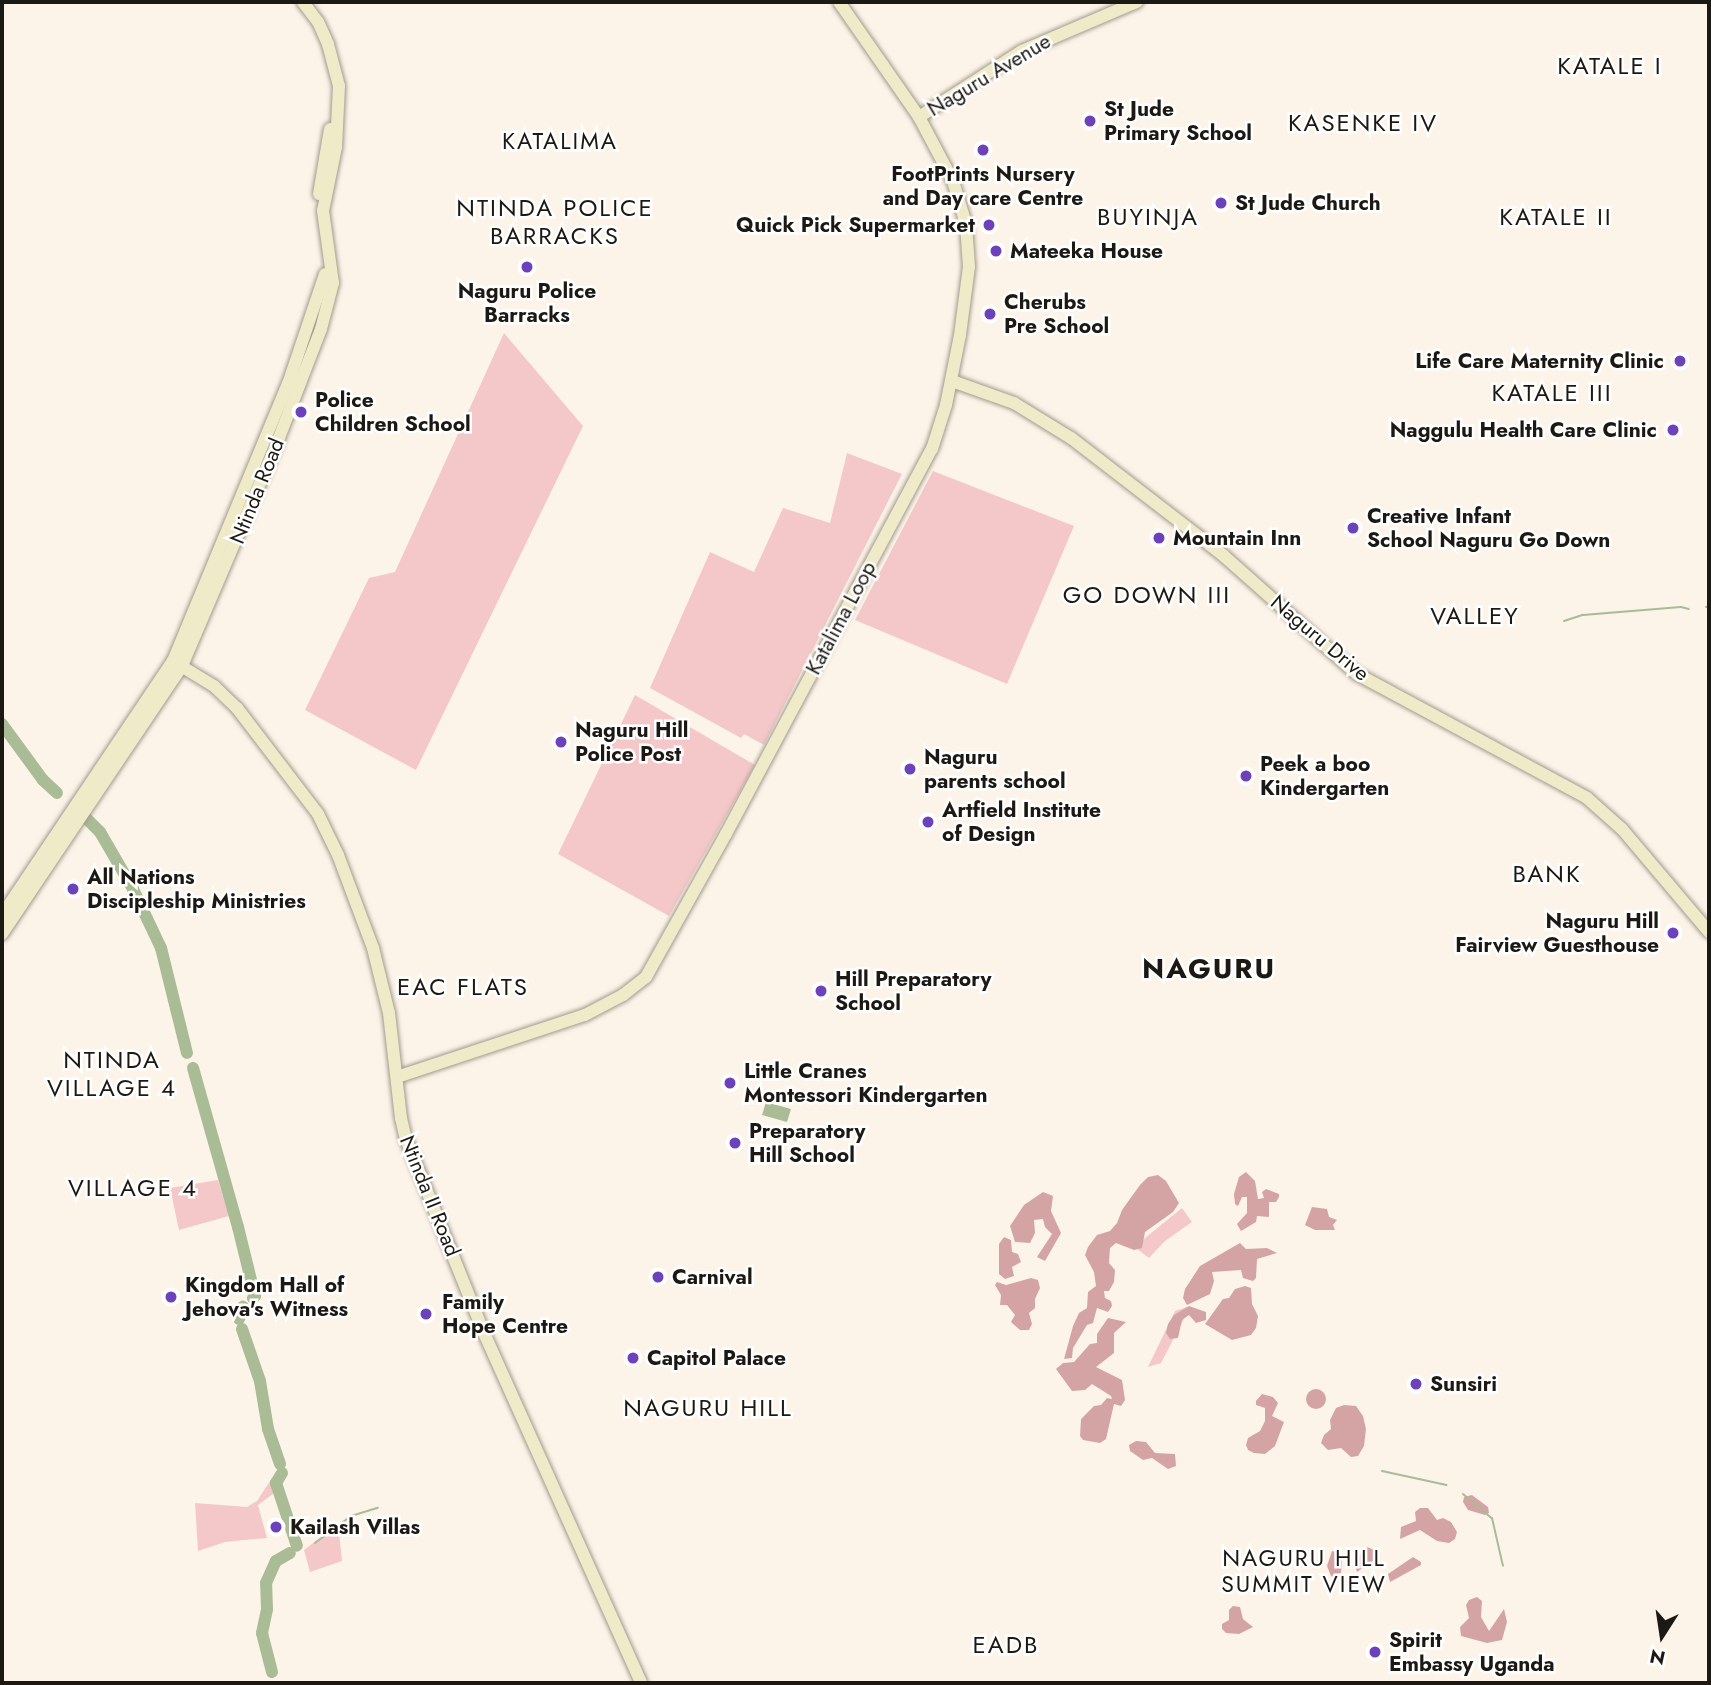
<!DOCTYPE html>
<style>
body{margin:0}
#map{position:relative;width:1711px;height:1685px;overflow:hidden;background:#fdf4e9;font-family:Jost,sans-serif}
div>[style]{position:absolute}
.green>*{inset:0;background:#f4c8c8}
.forest>*{inset:0;background:#d4a3a3}
.round{border-radius:50%}
.water>*{inset:0;background:#a9bc95}
.stream>*{height:2px;margin:-1px;padding:0 1px;transform-origin:1px;border-radius:1px;background:#a9bc95}
.river>*{height:12px;margin:-6px;padding:0 6px;transform-origin:6px;border-radius:6px;background:#a9bc95}
.roads{filter:drop-shadow(0 0 2px #a29a8f) drop-shadow(0 0 2px #a29a8f)}
.secondary>*{height:12px;margin:-6px;padding:0 6px;transform-origin:6px;border-radius:6px;background:#efeac8}
.dots>*{width:19px;height:19px;translate:-50% -50%;box-sizing:border-box;border:4px solid #fff;border-radius:50%}
span{translate:-50% -50%;white-space:nowrap;text-align:center;line-height:1.15;-webkit-text-stroke:5px #fff;paint-order:stroke}
.street-label{font-size:21px;color:#1c1915}
.poi-label{font-size:21px;color:#1c1915;font-weight:700}
.left{translate:0 -50%;text-align:left}
.right{translate:-100% -50%;text-align:right}
.neighbourhood-label{font-size:23px;color:#1c1915;letter-spacing:2px}
.quarter-label{font-size:24px;color:#1c1915;letter-spacing:2px}
.district-label{font-size:28px;color:#1c1915;font-weight:700;letter-spacing:2px}
.frame{position:absolute;inset:0;border:4px solid #1c1915;pointer-events:none}
.north{position:absolute;left:1627px;top:1601px;width:70px;height:70px;-webkit-text-stroke:5px #fff;paint-order:stroke;rotate:192deg;font-size:19px;font-weight:700;line-height:28px;text-align:center;color:#1c1915}
.north::after{content:'';display:block;margin:auto;width:24px;height:32px;background:#1c1915;clip-path:polygon(50% 0,100% 100%,50% 72%,0 100%)}
</style>
<div id="map">
<div class="green">
<div style="clip-path:polygon(504px 333px,583px 426px,416px 770px,305px 710px,369px 578px,395px 572px)"></div>
<div style="clip-path:polygon(847px 453px,902px 474px,764px 745px,744px 734px,741px 738px,650px 688px,710px 552px,754px 572px,783px 508px,830px 523px)"></div>
<div style="clip-path:polygon(933px 471px,1074px 526px,1007px 684px,855px 620px)"></div>
<div style="clip-path:polygon(635px 695px,755px 765px,669px 916px,558px 854px)"></div>
<div style="clip-path:polygon(218px 1180px,229px 1216px,179px 1230px,170px 1188px)"></div>
<div style="clip-path:polygon(1182px 1208px,1192px 1222px,1165px 1241px,1149px 1258px,1137px 1249px,1145px 1238px)"></div>
<div style="clip-path:polygon(1187px 1307px,1186px 1315px,1161px 1363px,1148px 1367px,1175px 1311px)"></div>
<div style="clip-path:polygon(272px 1478px,277px 1491px,258px 1505px,267px 1538px,225px 1542px,198px 1551px,195px 1503px,247px 1507px,257px 1501px)"></div>
<div style="clip-path:polygon(338px 1524px,342px 1561px,310px 1572px,304px 1550px)"></div>
</div>
<div class="forest">
<div style="clip-path:polygon(1246px 1172px,1255px 1181px,1258px 1199px,1264px 1198px,1262px 1192px,1266px 1189px,1279px 1194px,1279px 1197px,1276px 1202px,1269px 1202px,1269px 1217px,1257px 1216px,1256px 1222px,1241px 1231px,1237px 1224px,1247px 1213px,1247px 1197px,1242px 1197px,1238px 1206px,1235px 1204px,1234px 1194px,1239px 1177px)"></div>
<div style="clip-path:polygon(1158px 1175px,1166px 1181px,1179px 1203px,1173px 1212px,1145px 1232px,1142px 1248px,1134px 1250px,1116px 1243px,1110px 1248px,1109px 1263px,1115px 1270px,1114px 1282px,1109px 1291px,1104px 1291px,1105px 1298px,1111px 1301px,1112px 1306px,1108px 1312px,1097px 1308px,1093px 1323px,1087px 1325px,1073px 1348px,1072px 1358px,1064px 1359px,1073px 1326px,1079px 1313px,1087px 1308px,1088px 1292px,1096px 1286px,1094px 1272px,1085px 1255px,1088px 1247px,1097px 1235px,1110px 1231px,1117px 1223px,1122px 1210px,1140px 1185px,1148px 1177px)"></div>
<div style="clip-path:polygon(1043px 1192px,1053px 1196px,1051px 1211px,1061px 1233px,1045px 1261px,1037px 1257px,1052px 1234px,1045px 1227px,1043px 1219px,1034px 1220px,1035px 1233px,1030px 1243px,1015px 1242px,1010px 1226px,1024px 1205px)"></div>
<div style="clip-path:polygon(1312px 1207px,1327px 1209px,1329px 1217px,1337px 1220px,1333px 1225px,1335px 1230px,1315px 1230px,1305px 1225px)"></div>
<div style="clip-path:polygon(1004px 1237px,1011px 1240px,1012px 1252px,1018px 1254px,1021px 1262px,1012px 1267px,1014px 1276px,1005px 1279px,999px 1274px,999px 1244px)"></div>
<div style="clip-path:polygon(1240px 1243px,1246px 1249px,1267px 1248px,1277px 1253px,1257px 1259px,1256px 1278px,1253px 1281px,1243px 1278px,1241px 1270px,1212px 1272px,1214px 1281px,1210px 1294px,1187px 1305px,1183px 1298px,1185px 1289px,1200px 1266px)"></div>
<div style="clip-path:polygon(1031px 1278px,1038px 1280px,1040px 1288px,1035px 1299px,1035px 1308px,1029px 1313px,1032px 1324px,1029px 1330px,1020px 1330px,1011px 1322px,1015px 1315px,1007px 1305px,1000px 1305px,1001px 1295px,995px 1285px,997px 1282px,1006px 1285px)"></div>
<div style="clip-path:polygon(1245px 1286px,1251px 1288px,1252px 1304px,1258px 1316px,1256px 1328px,1251px 1335px,1232px 1340px,1205px 1324px,1223px 1299px,1229px 1298px,1235px 1289px)"></div>
<div style="clip-path:polygon(1189px 1306px,1206px 1312px,1206px 1320px,1196px 1323px,1189px 1315px,1182px 1320px,1178px 1338px,1170px 1339px,1166px 1333px,1168px 1324px,1174px 1315px)"></div>
<div style="clip-path:polygon(1108px 1318px,1126px 1322px,1114px 1333px,1114px 1353px,1096px 1367px,1122px 1380px,1125px 1400px,1121px 1406px,1114px 1404px,1106px 1439px,1100px 1443px,1083px 1440px,1080px 1436px,1081px 1419px,1094px 1406px,1101px 1405px,1107px 1398px,1112px 1399px,1111px 1396px,1092px 1384px,1085px 1390px,1072px 1391px,1056px 1369px,1063px 1363px,1074px 1362px,1090px 1344px,1097px 1343px,1097px 1334px)"></div>
<div class="round" style="left:1306px;top:1389px;width:20px;height:20px"></div>
<div style="clip-path:polygon(1262px 1394px,1273px 1397px,1278px 1403px,1272px 1416px,1284px 1422px,1275px 1446px,1265px 1454px,1254px 1453px,1248px 1450px,1246px 1445px,1248px 1438px,1260px 1431px,1265px 1421px,1265px 1408px,1256px 1405px,1256px 1401px)"></div>
<div style="clip-path:polygon(1344px 1405px,1356px 1406px,1363px 1416px,1366px 1429px,1364px 1446px,1358px 1456px,1351px 1457px,1341px 1448px,1328px 1450px,1321px 1443px,1324px 1435px,1331px 1429px,1330px 1420px,1336px 1408px)"></div>
<div style="clip-path:polygon(1136px 1441px,1146px 1442px,1155px 1453px,1175px 1454px,1176px 1466px,1168px 1469px,1152px 1458px,1143px 1460px,1130px 1451px,1129px 1445px)"></div>
<div style="clip-path:polygon(1472px 1495px,1488px 1507px,1489px 1513px,1485px 1515px,1468px 1510px,1463px 1502px,1464px 1497px)"></div>
<div style="clip-path:polygon(1420px 1508px,1428px 1508px,1437px 1520px,1443px 1518px,1451px 1522px,1457px 1532px,1455px 1539px,1449px 1543px,1437px 1541px,1420px 1530px,1400px 1539px,1401px 1527px,1416px 1521px,1415px 1512px)"></div>
<div style="clip-path:polygon(1367px 1547px,1377px 1551px,1376px 1559px,1357px 1572px,1354px 1561px)"></div>
<div style="clip-path:polygon(1332px 1551px,1339px 1553px,1342px 1560px,1341px 1574px,1336px 1579px,1331px 1576px,1327px 1566px)"></div>
<div style="clip-path:polygon(1413px 1557px,1421px 1562px,1421px 1565px,1390px 1582px,1388px 1574px)"></div>
<div style="clip-path:polygon(1477px 1597px,1482px 1601px,1481px 1617px,1489px 1631px,1504px 1609px,1507px 1622px,1502px 1640px,1487px 1643px,1461px 1636px,1460px 1627px,1469px 1618px,1466px 1605px,1469px 1600px)"></div>
<div style="clip-path:polygon(1233px 1606px,1240px 1607px,1243px 1619px,1253px 1627px,1239px 1634px,1226px 1633px,1222px 1629px,1222px 1624px,1229px 1620px,1229px 1610px)"></div>
</div>
<div class="water">
<div style="clip-path:polygon(766px 1102px,791px 1109px,787px 1122px,762px 1115px)"></div>
</div>
<div class="stream">
<div style="left:1706px;top:607px;width:3px;rotate:-18deg"></div>
<div style="left:1564px;top:621px;width:20px;rotate:-18deg"></div>
<div style="left:1583px;top:615px;width:98px;rotate:-4.7deg"></div>
<div style="left:1681px;top:607px;width:8px;rotate:14deg"></div>
<div style="left:1382px;top:1471px;width:66px;rotate:12.2deg"></div>
<div style="left:1463px;top:1494px;width:38px;rotate:40deg"></div>
<div style="left:1492px;top:1518px;width:49px;rotate:77.1deg"></div>
<div style="left:315px;top:1543px;width:45px;rotate:-36.9deg"></div>
<div style="left:351px;top:1516px;width:28px;rotate:-17deg"></div>
</div>
<div class="river">
<div style="left:2px;top:724px;width:69px;rotate:53.8deg"></div>
<div style="left:43px;top:780px;width:19px;rotate:43deg"></div>
<div style="left:86px;top:818px;width:20px;rotate:45deg"></div>
<div style="left:100px;top:832px;width:66px;rotate:59.9deg"></div>
<div style="left:133px;top:889px;width:65px;rotate:64.6deg"></div>
<div style="left:161px;top:948px;width:108px;rotate:76.1deg"></div>
<div style="left:193px;top:1068px;width:165px;rotate:74.2deg"></div>
<div style="left:238px;top:1227px;width:71px;rotate:76.2deg"></div>
<div style="left:255px;top:1296px;width:3px;rotate:135deg"></div>
<div style="left:239px;top:1319px;width:13px;rotate:-72deg"></div>
<div style="left:242px;top:1329px;width:55px;rotate:70.9deg"></div>
<div style="left:260px;top:1381px;width:49px;rotate:80.5deg"></div>
<div style="left:268px;top:1429px;width:37px;rotate:71deg"></div>
<div style="left:282px;top:1473px;width:12px;rotate:121deg"></div>
<div style="left:276px;top:1483px;width:66px;rotate:71.6deg"></div>
<div style="left:272px;top:1672px;width:40px;rotate:-104.4deg"></div>
<div style="left:262px;top:1633px;width:25px;rotate:-78deg"></div>
<div style="left:267px;top:1609px;width:26px;rotate:-92deg"></div>
<div style="left:266px;top:1583px;width:24px;rotate:-66deg"></div>
<div style="left:276px;top:1561px;width:16px;rotate:-30deg"></div>
</div>
<div class="roads">
<div class="secondary">
<div style="left:919px;top:117px;width:122px;rotate:-32.7deg"></div>
<div style="left:1022px;top:51px;width:125px;rotate:-23.1deg"></div>
<div style="left:319px;top:194px;width:66px;rotate:-80.4deg"></div>
<div style="left:952px;top:381px;width:66px;rotate:19.5deg"></div>
<div style="left:1014px;top:403px;width:67px;rotate:31.6deg"></div>
<div style="left:1071px;top:438px;width:193px;rotate:37.6deg"></div>
<div style="left:1224px;top:556px;width:178px;rotate:41.6deg"></div>
<div style="left:1357px;top:674px;width:261px;rotate:28.3deg"></div>
<div style="left:1587px;top:798px;width:47px;rotate:41.5deg"></div>
<div style="left:1622px;top:829px;width:135px;rotate:49.8deg"></div>
<div style="left:173px;top:661px;width:48px;rotate:31.4deg"></div>
<div style="left:214px;top:686px;width:32px;rotate:44deg"></div>
<div style="left:237px;top:708px;width:133px;rotate:52.6deg"></div>
<div style="left:318px;top:814px;width:46px;rotate:64deg"></div>
<div style="left:338px;top:855px;width:99px;rotate:69.4deg"></div>
<div style="left:373px;top:948px;width:67px;rotate:76.2deg"></div>
<div style="left:389px;top:1013px;width:106px;rotate:83.5deg"></div>
<div style="left:401px;top:1118px;width:22px;rotate:77deg"></div>
<div style="left:406px;top:1139px;width:209px;rotate:68.1deg"></div>
<div style="left:484px;top:1333px;width:384px;rotate:65.8deg"></div>
<div style="left:2px;top:915px;width:306px;rotate:-56.1deg"></div>
<div style="left:173px;top:661px;width:300px;rotate:-67.5deg"></div>
<div style="left:288px;top:384px;width:116px;rotate:-71.4deg"></div>
<div style="left:2px;top:934px;width:323px;rotate:-56.1deg"></div>
<div style="left:182px;top:666px;width:242px;rotate:-66.9deg"></div>
<div style="left:277px;top:443px;width:122px;rotate:-68.9deg"></div>
<div style="left:321px;top:329px;width:48px;rotate:-75.4deg"></div>
<div style="left:333px;top:283px;width:73px;rotate:-97.9deg"></div>
<div style="left:323px;top:211px;width:65px;rotate:-78.5deg"></div>
<div style="left:336px;top:147px;width:61px;rotate:-87.2deg"></div>
<div style="left:339px;top:86px;width:43px;rotate:-104.7deg"></div>
<div style="left:328px;top:44px;width:24px;rotate:-114deg"></div>
<div style="left:318px;top:22px;width:25px;rotate:-127deg"></div>
<div style="left:397px;top:1077px;width:198px;rotate:-18.3deg"></div>
<div style="left:585px;top:1015px;width:43px;rotate:-27.8deg"></div>
<div style="left:623px;top:995px;width:29px;rotate:-38deg"></div>
<div style="left:646px;top:977px;width:164px;rotate:-60.8deg"></div>
<div style="left:726px;top:834px;width:437px;rotate:-61.9deg"></div>
<div style="left:932px;top:449px;width:46px;rotate:-72.3deg"></div>
<div style="left:946px;top:405px;width:71px;rotate:-78.7deg"></div>
<div style="left:960px;top:335px;width:69px;rotate:-82.5deg"></div>
<div style="left:969px;top:267px;width:43px;rotate:-94deg"></div>
<div style="left:966px;top:224px;width:45px;rotate:-106.8deg"></div>
<div style="left:953px;top:181px;width:72px;rotate:-118deg"></div>
<div style="left:919px;top:117px;width:140px;rotate:-124.8deg"></div>
</div>
</div>
<div class="dots">
<div style="left:1090px;top:121px;background:#6c42ba"></div>
<div style="left:983px;top:150px;background:#6c42ba"></div>
<div style="left:1221px;top:203px;background:#6c42ba"></div>
<div style="left:989px;top:225px;background:#6c42ba"></div>
<div style="left:996px;top:251px;background:#6c42ba"></div>
<div style="left:527px;top:267px;background:#6c42ba"></div>
<div style="left:990px;top:314px;background:#6c42ba"></div>
<div style="left:1680px;top:361px;background:#6c42ba"></div>
<div style="left:301px;top:412px;background:#6c42ba"></div>
<div style="left:1673px;top:430px;background:#6c42ba"></div>
<div style="left:1353px;top:528px;background:#6c42ba"></div>
<div style="left:1159px;top:538px;background:#6c42ba"></div>
<div style="left:561px;top:742px;background:#6c42ba"></div>
<div style="left:910px;top:769px;background:#6c42ba"></div>
<div style="left:1246px;top:776px;background:#6c42ba"></div>
<div style="left:928px;top:822px;background:#6c42ba"></div>
<div style="left:73px;top:889px;background:#6c42ba"></div>
<div style="left:1673px;top:933px;background:#6c42ba"></div>
<div style="left:821px;top:991px;background:#6c42ba"></div>
<div style="left:730px;top:1083px;background:#6c42ba"></div>
<div style="left:735px;top:1143px;background:#6c42ba"></div>
<div style="left:658px;top:1277px;background:#6c42ba"></div>
<div style="left:171px;top:1297px;background:#6c42ba"></div>
<div style="left:426px;top:1314px;background:#6c42ba"></div>
<div style="left:633px;top:1358px;background:#6c42ba"></div>
<div style="left:1416px;top:1384px;background:#6c42ba"></div>
<div style="left:276px;top:1527px;background:#6c42ba"></div>
<div style="left:1375px;top:1652px;background:#6c42ba"></div>
</div>
<div class="street-label">
<span style="left:989px;top:75px;rotate:-31deg">Naguru Avenue</span>
<span style="left:257px;top:491px;rotate:-68deg">Ntinda Road</span>
<span style="left:841px;top:618px;rotate:-62deg">Katalima Loop</span>
<span style="left:1320px;top:638px;rotate:40deg">Naguru Drive</span>
<span style="left:430px;top:1196px;rotate:68deg">Ntinda II Road</span>
</div>
<div class="poi-label">
<span class="left" style="left:1104px;top:121px">St Jude<br>Primary School</span>
<span style="left:983px;top:186px">FootPrints Nursery<br>and Day care Centre</span>
<span class="left" style="left:1235px;top:203px">St Jude Church</span>
<span class="right" style="left:975px;top:225px">Quick Pick Supermarket</span>
<span class="left" style="left:1010px;top:251px">Mateeka House</span>
<span style="left:527px;top:303px">Naguru Police<br>Barracks</span>
<span class="left" style="left:1004px;top:314px">Cherubs<br>Pre School</span>
<span class="right" style="left:1664px;top:361px">Life Care Maternity Clinic</span>
<span class="left" style="left:315px;top:412px">Police<br>Children School</span>
<span class="right" style="left:1657px;top:430px">Naggulu Health Care Clinic</span>
<span class="left" style="left:1367px;top:528px">Creative Infant<br>School Naguru Go Down</span>
<span class="left" style="left:1173px;top:538px">Mountain Inn</span>
<span class="left" style="left:575px;top:742px">Naguru Hill<br>Police Post</span>
<span class="left" style="left:924px;top:769px">Naguru<br>parents school</span>
<span class="left" style="left:1260px;top:776px">Peek a boo<br>Kindergarten</span>
<span class="left" style="left:942px;top:822px">Artfield Institute<br>of Design</span>
<span class="left" style="left:87px;top:889px">All Nations<br>Discipleship Ministries</span>
<span class="right" style="left:1659px;top:933px">Naguru Hill<br>Fairview Guesthouse</span>
<span class="left" style="left:835px;top:991px">Hill Preparatory<br>School</span>
<span class="left" style="left:744px;top:1083px">Little Cranes<br>Montessori Kindergarten</span>
<span class="left" style="left:749px;top:1143px">Preparatory<br>Hill School</span>
<span class="left" style="left:672px;top:1277px">Carnival</span>
<span class="left" style="left:185px;top:1297px">Kingdom Hall of<br>Jehova's Witness</span>
<span class="left" style="left:442px;top:1314px">Family<br>Hope Centre</span>
<span class="left" style="left:647px;top:1358px">Capitol Palace</span>
<span class="left" style="left:1430px;top:1384px">Sunsiri</span>
<span class="left" style="left:290px;top:1527px">Kailash Villas</span>
<span class="left" style="left:1389px;top:1652px">Spirit<br>Embassy Uganda</span>
</div>
<div class="neighbourhood-label">
<span style="left:560px;top:141px">KATALIMA</span>
<span style="left:1304px;top:1571px">NAGURU HILL<br>SUMMIT VIEW</span>
</div>
<div class="quarter-label">
<span style="left:1610px;top:66px">KATALE I</span>
<span style="left:1363px;top:123px">KASENKE IV</span>
<span style="left:555px;top:222px">NTINDA POLICE<br>BARRACKS</span>
<span style="left:1148px;top:217px">BUYINJA</span>
<span style="left:1556px;top:217px">KATALE II</span>
<span style="left:1552px;top:393px">KATALE III</span>
<span style="left:1147px;top:595px">GO DOWN III</span>
<span style="left:1475px;top:616px">VALLEY</span>
<span style="left:1547px;top:874px">BANK</span>
<span style="left:463px;top:987px">EAC FLATS</span>
<span style="left:112px;top:1074px">NTINDA<br>VILLAGE 4</span>
<span style="left:133px;top:1188px">VILLAGE 4</span>
<span style="left:708px;top:1408px">NAGURU HILL</span>
<span style="left:1006px;top:1645px">EADB</span>
</div>
<div class="district-label">
<span style="left:1209px;top:969px">NAGURU</span>
</div>
<div class="frame"></div>
<div class="north">N</div>
</div>
